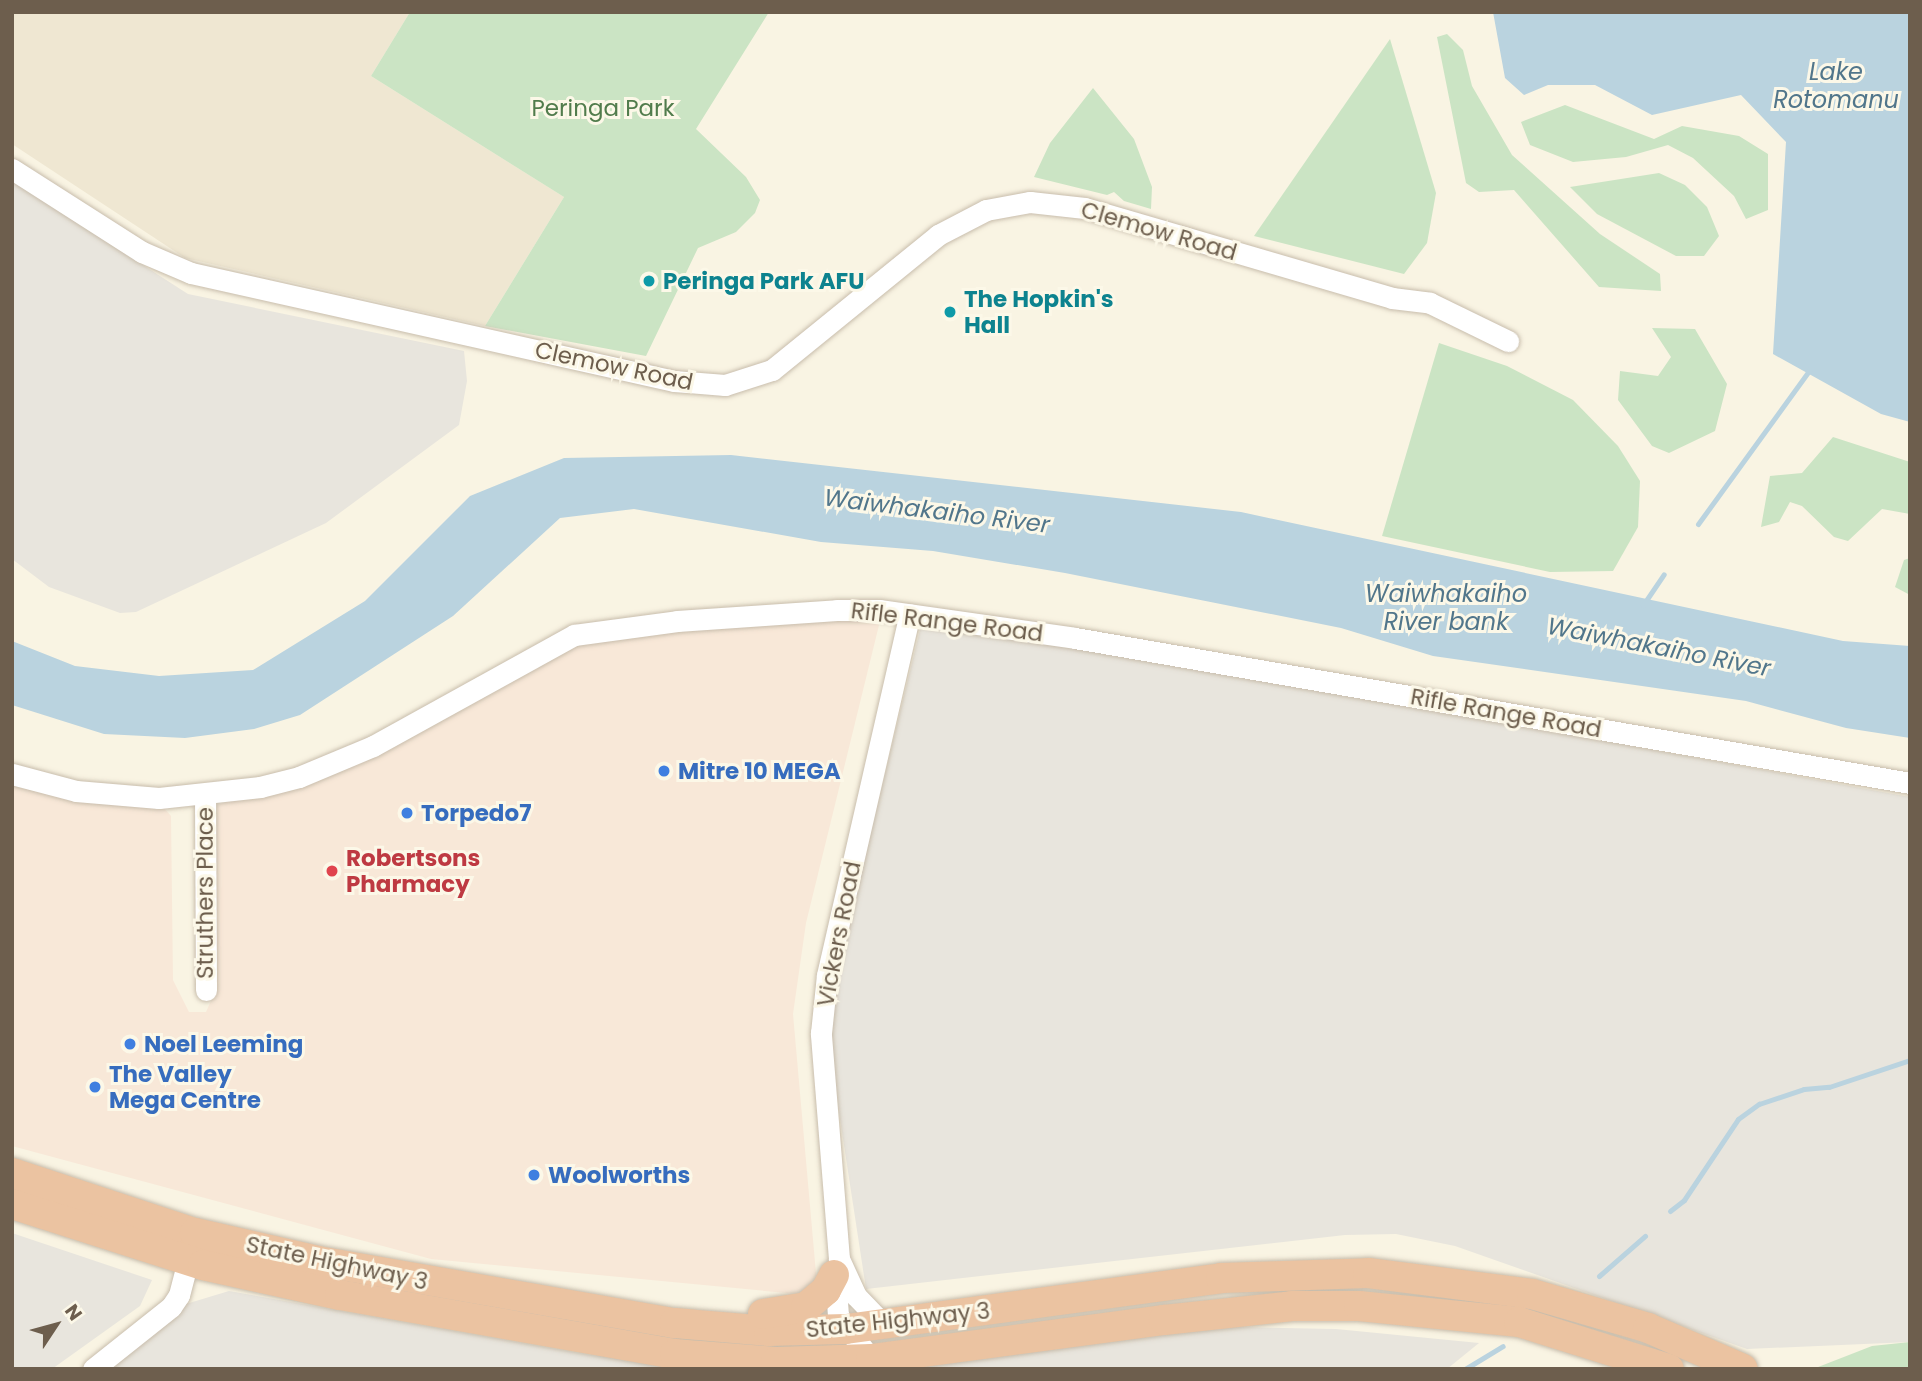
<!DOCTYPE html>
<style>
body{margin:0}
#map{position:relative;width:1922px;height:1381px;overflow:hidden;background:#f9f4e3;font-family:Poppins,sans-serif}
div>[style]{position:absolute}
.residential>*{inset:0;background:#efe7d2}
.commercial>*{inset:0;background:#f8e8d8}
.industrial>*{inset:0;background:#e8e5dd}
.green>*{inset:0;background:#cbe4c4}
.water>*{inset:0;background:#bad3df}
.stream>*{height:5px;margin:-2.5px;padding:0 2.5px;transform-origin:2.5px;border-radius:2.5px;background:#bad3df}
.roads{filter:drop-shadow(0 0 2px #c8bdac) drop-shadow(0 0 2px #c8bdac)}
.minor>*{height:21px;margin:-10.5px;padding:0 10.5px;transform-origin:10.5px;border-radius:10.5px;background:#fff}
.highway>*{height:30px;margin:-15px;padding:0 15px;transform-origin:15px;border-radius:15px;background:#ebc3a1}
.dots>*{width:19px;height:19px;translate:-50% -50%;box-sizing:border-box;border:4px solid #fcf8e8;border-radius:50%}
span{translate:-50% -50%;white-space:nowrap;text-align:center;line-height:1.15;-webkit-text-stroke:6px #fcf8e8;paint-order:stroke}
.park-label{font-size:23px;color:#517c4c}
.street-label{font-size:23px;color:#6d5e4d}
.culture-label{font-size:23px;color:#0d838f;font-weight:700}
.left{translate:0 -50%;text-align:left}
.shop-label{font-size:23px;color:#366cbe;font-weight:700}
.health-label{font-size:23px;color:#be3a42;font-weight:700}
.water-label{font-size:24px;color:#51768b;font-style:italic}
.frame{position:absolute;inset:0;border:14px solid #6d5e4d;pointer-events:none}
.north{position:absolute;left:21px;top:1290px;width:70px;height:70px;-webkit-text-stroke:5px #fcf8e8;paint-order:stroke;rotate:54deg;font-size:19px;font-weight:700;line-height:28px;text-align:center;color:#6d5e4d}
.north::after{content:'';display:block;margin:auto;width:24px;height:32px;background:#6d5e4d;clip-path:polygon(50% 0,100% 100%,50% 72%,0 100%)}
</style>
<div id="map">
<div class="residential">
<div style="clip-path:polygon(12px 12px,410px 12px,371px 76px,564px 197px,485px 326px,185px 258px,12px 144px)"></div>
</div>
<div class="commercial">
<div style="clip-path:polygon(789px 612px,880px 621px,806px 923px,793px 1014px,818px 1296px,431px 1259px,12px 1146px,12px 775px,163px 807px,171px 816px,173px 980px,189px 1012px,206px 1012px,214px 994px,217px 805px,347px 764px,593px 634px)"></div>
</div>
<div class="industrial">
<div style="clip-path:polygon(12px 181px,188px 294px,464px 351px,467px 381px,459px 425px,326px 523px,136px 612px,120px 613px,49px 587px,12px 559px)"></div>
<div style="clip-path:polygon(930px 617px,1910px 797px,1910px 1342px,1747px 1349px,1455px 1246px,1396px 1234px,1345px 1235px,866px 1289px,829px 1047px,835px 979px,920px 630px)"></div>
<div style="clip-path:polygon(12px 1233px,152px 1280px,140px 1306px,52px 1369px,12px 1369px)"></div>
<div style="clip-path:polygon(229px 1291px,590px 1355px,708px 1364px,1238px 1327px,1336px 1329px,1479px 1343px,1447px 1369px,102px 1369px,186px 1304px)"></div>
</div>
<div class="green">
<div style="clip-path:polygon(410px 12px,769px 12px,696px 129px,746px 177px,760px 200px,755px 213px,736px 232px,698px 248px,646px 356px,485px 326px,564px 197px,371px 76px)"></div>
<div style="clip-path:polygon(1447px 34px,1463px 50px,1472px 86px,1512px 155px,1600px 234px,1660px 274px,1661px 291px,1599px 287px,1514px 190px,1479px 192px,1466px 183px,1437px 37px)"></div>
<div style="clip-path:polygon(1390px 39px,1436px 193px,1427px 243px,1404px 274px,1254px 236px)"></div>
<div style="clip-path:polygon(1093px 88px,1134px 139px,1152px 187px,1151px 209px,1124px 201px,1114px 192px,1107px 195px,1034px 177px,1050px 143px)"></div>
<div style="clip-path:polygon(1565px 105px,1654px 139px,1682px 126px,1739px 136px,1768px 154px,1768px 210px,1746px 219px,1734px 196px,1693px 158px,1668px 145px,1626px 157px,1573px 162px,1530px 145px,1521px 122px)"></div>
<div style="clip-path:polygon(1659px 173px,1685px 185px,1707px 207px,1719px 236px,1704px 256px,1676px 256px,1597px 214px,1570px 187px)"></div>
<div style="clip-path:polygon(1652px 328px,1695px 329px,1727px 384px,1715px 431px,1669px 453px,1652px 446px,1618px 400px,1620px 371px,1658px 376px,1671px 357px)"></div>
<div style="clip-path:polygon(1439px 343px,1507px 366px,1573px 400px,1618px 446px,1640px 481px,1638px 527px,1613px 571px,1550px 572px,1382px 536px)"></div>
<div style="clip-path:polygon(1833px 437px,1910px 462px,1910px 514px,1882px 509px,1848px 541px,1834px 537px,1802px 506px,1790px 502px,1779px 522px,1761px 527px,1770px 476px,1802px 473px)"></div>
<div style="clip-path:polygon(1910px 558px,1910px 595px,1895px 587px,1904px 560px)"></div>
<div style="clip-path:polygon(1910px 1342px,1910px 1369px,1813px 1369px,1872px 1346px)"></div>
</div>
<div class="water">
<div style="clip-path:polygon(1493px 12px,1910px 12px,1910px 422px,1881px 414px,1773px 354px,1786px 142px,1741px 95px,1652px 115px,1595px 85px,1548px 85px,1524px 95px,1505px 78px)"></div>
<div style="clip-path:polygon(731px 455px,1241px 512px,1843px 641px,1910px 646px,1910px 738px,1846px 728px,1746px 701px,1433px 656px,1341px 628px,1065px 573px,933px 551px,821px 542px,634px 509px,560px 518px,453px 616px,300px 715px,254px 729px,185px 738px,104px 734px,12px 705px,12px 641px,75px 666px,159px 676px,253px 670px,365px 601px,470px 496px,564px 458px)"></div>
</div>
<div class="stream">
<div style="left:1698px;top:524px;width:193px;rotate:-54.1deg"></div>
<div style="left:1643px;top:605px;width:37px;rotate:-56deg"></div>
<div style="left:1670px;top:1211px;width:18px;rotate:-38deg"></div>
<div style="left:1684px;top:1200px;width:97px;rotate:-56.3deg"></div>
<div style="left:1738px;top:1119px;width:26px;rotate:-36deg"></div>
<div style="left:1759px;top:1104px;width:47px;rotate:-18.4deg"></div>
<div style="left:1804px;top:1089px;width:25px;rotate:-5deg"></div>
<div style="left:1829px;top:1087px;width:85px;rotate:-18.4deg"></div>
<div style="left:1599px;top:1276px;width:61px;rotate:-41deg"></div>
<div style="left:1465px;top:1369px;width:44px;rotate:-31.2deg"></div>
</div>
<div class="roads">
<div class="minor">
<div style="left:12px;top:169px;width:154px;rotate:32.6deg"></div>
<div style="left:142px;top:252px;width:53px;rotate:23.2deg"></div>
<div style="left:191px;top:273px;width:495px;rotate:12.6deg"></div>
<div style="left:674px;top:381px;width:51px;rotate:4.5deg"></div>
<div style="left:725px;top:385px;width:49px;rotate:-17.7deg"></div>
<div style="left:772px;top:370px;width:214px;rotate:-39.1deg"></div>
<div style="left:938px;top:235px;width:54px;rotate:-27.5deg"></div>
<div style="left:986px;top:210px;width:45px;rotate:-10.3deg"></div>
<div style="left:1030px;top:202px;width:55px;rotate:6.2deg"></div>
<div style="left:1085px;top:208px;width:320px;rotate:16.3deg"></div>
<div style="left:1392px;top:298px;width:38px;rotate:7deg"></div>
<div style="left:1430px;top:303px;width:87px;rotate:26deg"></div>
<div style="left:12px;top:774px;width:66px;rotate:14.9deg"></div>
<div style="left:76px;top:791px;width:83px;rotate:4.8deg"></div>
<div style="left:159px;top:798px;width:102px;rotate:-6.2deg"></div>
<div style="left:260px;top:787px;width:40px;rotate:-14.4deg"></div>
<div style="left:299px;top:777px;width:80px;rotate:-22.7deg"></div>
<div style="left:373px;top:746px;width:230px;rotate:-28.9deg"></div>
<div style="left:574px;top:635px;width:104px;rotate:-7.7deg"></div>
<div style="left:677px;top:621px;width:160px;rotate:-3.9deg"></div>
<div style="left:837px;top:610px;width:42px"></div>
<div style="left:879px;top:610px;width:198px;rotate:8.1deg"></div>
<div style="left:1075px;top:638px;width:847px;rotate:9.85deg"></div>
<div style="left:205px;top:795px;width:195px;rotate:89.7deg"></div>
<div style="left:835px;top:1272px;width:44px;rotate:86.1deg"></div>
<div style="left:838px;top:1316px;width:54px;rotate:52.5deg"></div>
<div style="left:885px;top:1326px;width:42px;rotate:-134deg"></div>
<div style="left:856px;top:1296px;width:41px;rotate:-114.7deg"></div>
<div style="left:839px;top:1259px;width:227px;rotate:-94.6deg"></div>
<div style="left:821px;top:1033px;width:58px;rotate:-84.1deg"></div>
<div style="left:827px;top:975px;width:370px;rotate:-77.1deg"></div>
<div style="left:93px;top:1369px;width:100px;rotate:-38.5deg"></div>
<div style="left:171px;top:1307px;width:14px;rotate:-56deg"></div>
<div style="left:179px;top:1295px;width:48px;rotate:-75.4deg"></div>
</div>
<div class="highway">
<div style="left:12px;top:1173px;width:193px;rotate:18.2deg"></div>
<div style="left:195px;top:1233px;width:126px;rotate:12.8deg"></div>
<div style="left:318px;top:1261px;width:362px;rotate:9.9deg"></div>
<div style="left:675px;top:1323px;width:94px;rotate:4.9deg"></div>
<div style="left:769px;top:1331px;width:77px;rotate:-1.5deg"></div>
<div style="left:846px;top:1329px;width:378px;rotate:-7.7deg"></div>
<div style="left:1221px;top:1278px;width:147px;rotate:-1.9deg"></div>
<div style="left:1368px;top:1273px;width:165px;rotate:7.3deg"></div>
<div style="left:1532px;top:1294px;width:121px;rotate:16.3deg"></div>
<div style="left:1648px;top:1328px;width:103px;rotate:23.3deg"></div>
<div style="left:12px;top:1204px;width:201px;rotate:17.7deg"></div>
<div style="left:203px;top:1265px;width:140px;rotate:12.4deg"></div>
<div style="left:340px;top:1295px;width:340px;rotate:10deg"></div>
<div style="left:675px;top:1354px;width:101px;rotate:4.5deg"></div>
<div style="left:776px;top:1362px;width:95px;rotate:-1.8deg"></div>
<div style="left:871px;top:1359px;width:296px;rotate:-7.6deg"></div>
<div style="left:1164px;top:1320px;width:129px;rotate:-6.2deg"></div>
<div style="left:1292px;top:1306px;width:67px"></div>
<div style="left:1359px;top:1306px;width:161px;rotate:5.7deg"></div>
<div style="left:1519px;top:1322px;width:157px;rotate:17.4deg"></div>
<div style="left:763px;top:1314px;width:44px;rotate:-9.2deg"></div>
<div style="left:806px;top:1307px;width:26px;rotate:-40deg"></div>
<div style="left:826px;top:1290px;width:17px;rotate:-62deg"></div>
</div>
</div>
<div class="dots">
<div style="left:649px;top:281px;background:#0f9aa8"></div>
<div style="left:950px;top:312px;background:#0f9aa8"></div>
<div style="left:664px;top:771px;background:#3f7fe0"></div>
<div style="left:407px;top:813px;background:#3f7fe0"></div>
<div style="left:332px;top:871px;background:#e0444e"></div>
<div style="left:130px;top:1044px;background:#3f7fe0"></div>
<div style="left:95px;top:1087px;background:#3f7fe0"></div>
<div style="left:534px;top:1175px;background:#3f7fe0"></div>
</div>
<div class="park-label">
<span style="left:603px;top:108px">Peringa Park</span>
</div>
<div class="street-label">
<span style="left:1159px;top:231px;rotate:16deg">Clemow Road</span>
<span style="left:614px;top:366px;rotate:12deg">Clemow Road</span>
<span style="left:947px;top:622px;rotate:7deg">Rifle Range Road</span>
<span style="left:1506px;top:713px;rotate:10deg">Rifle Range Road</span>
<span style="left:205px;top:893px;rotate:-90deg">Struthers Place</span>
<span style="left:839px;top:934px;rotate:-79deg">Vickers Road</span>
<span style="left:337px;top:1263px;rotate:12deg">State Highway 3</span>
<span style="left:898px;top:1320px;rotate:-6deg">State Highway 3</span>
</div>
<div class="culture-label">
<span class="left" style="left:663px;top:281px">Peringa Park AFU</span>
<span class="left" style="left:964px;top:312px">The Hopkin's<br>Hall</span>
</div>
<div class="shop-label">
<span class="left" style="left:678px;top:771px">Mitre 10 MEGA</span>
<span class="left" style="left:421px;top:813px">Torpedo7</span>
<span class="left" style="left:144px;top:1044px">Noel Leeming</span>
<span class="left" style="left:109px;top:1087px">The Valley<br>Mega Centre</span>
<span class="left" style="left:548px;top:1175px">Woolworths</span>
</div>
<div class="health-label">
<span class="left" style="left:346px;top:871px">Robertsons<br>Pharmacy</span>
</div>
<div class="water-label">
<span style="left:1836px;top:86px">Lake<br>Rotomanu</span>
<span style="left:937px;top:511px;rotate:7deg">Waiwhakaiho River</span>
<span style="left:1446px;top:608px">Waiwhakaiho<br>River bank</span>
<span style="left:1659px;top:647px;rotate:11deg">Waiwhakaiho River</span>
</div>
<div class="frame"></div>
<div class="north">N</div>
</div>
